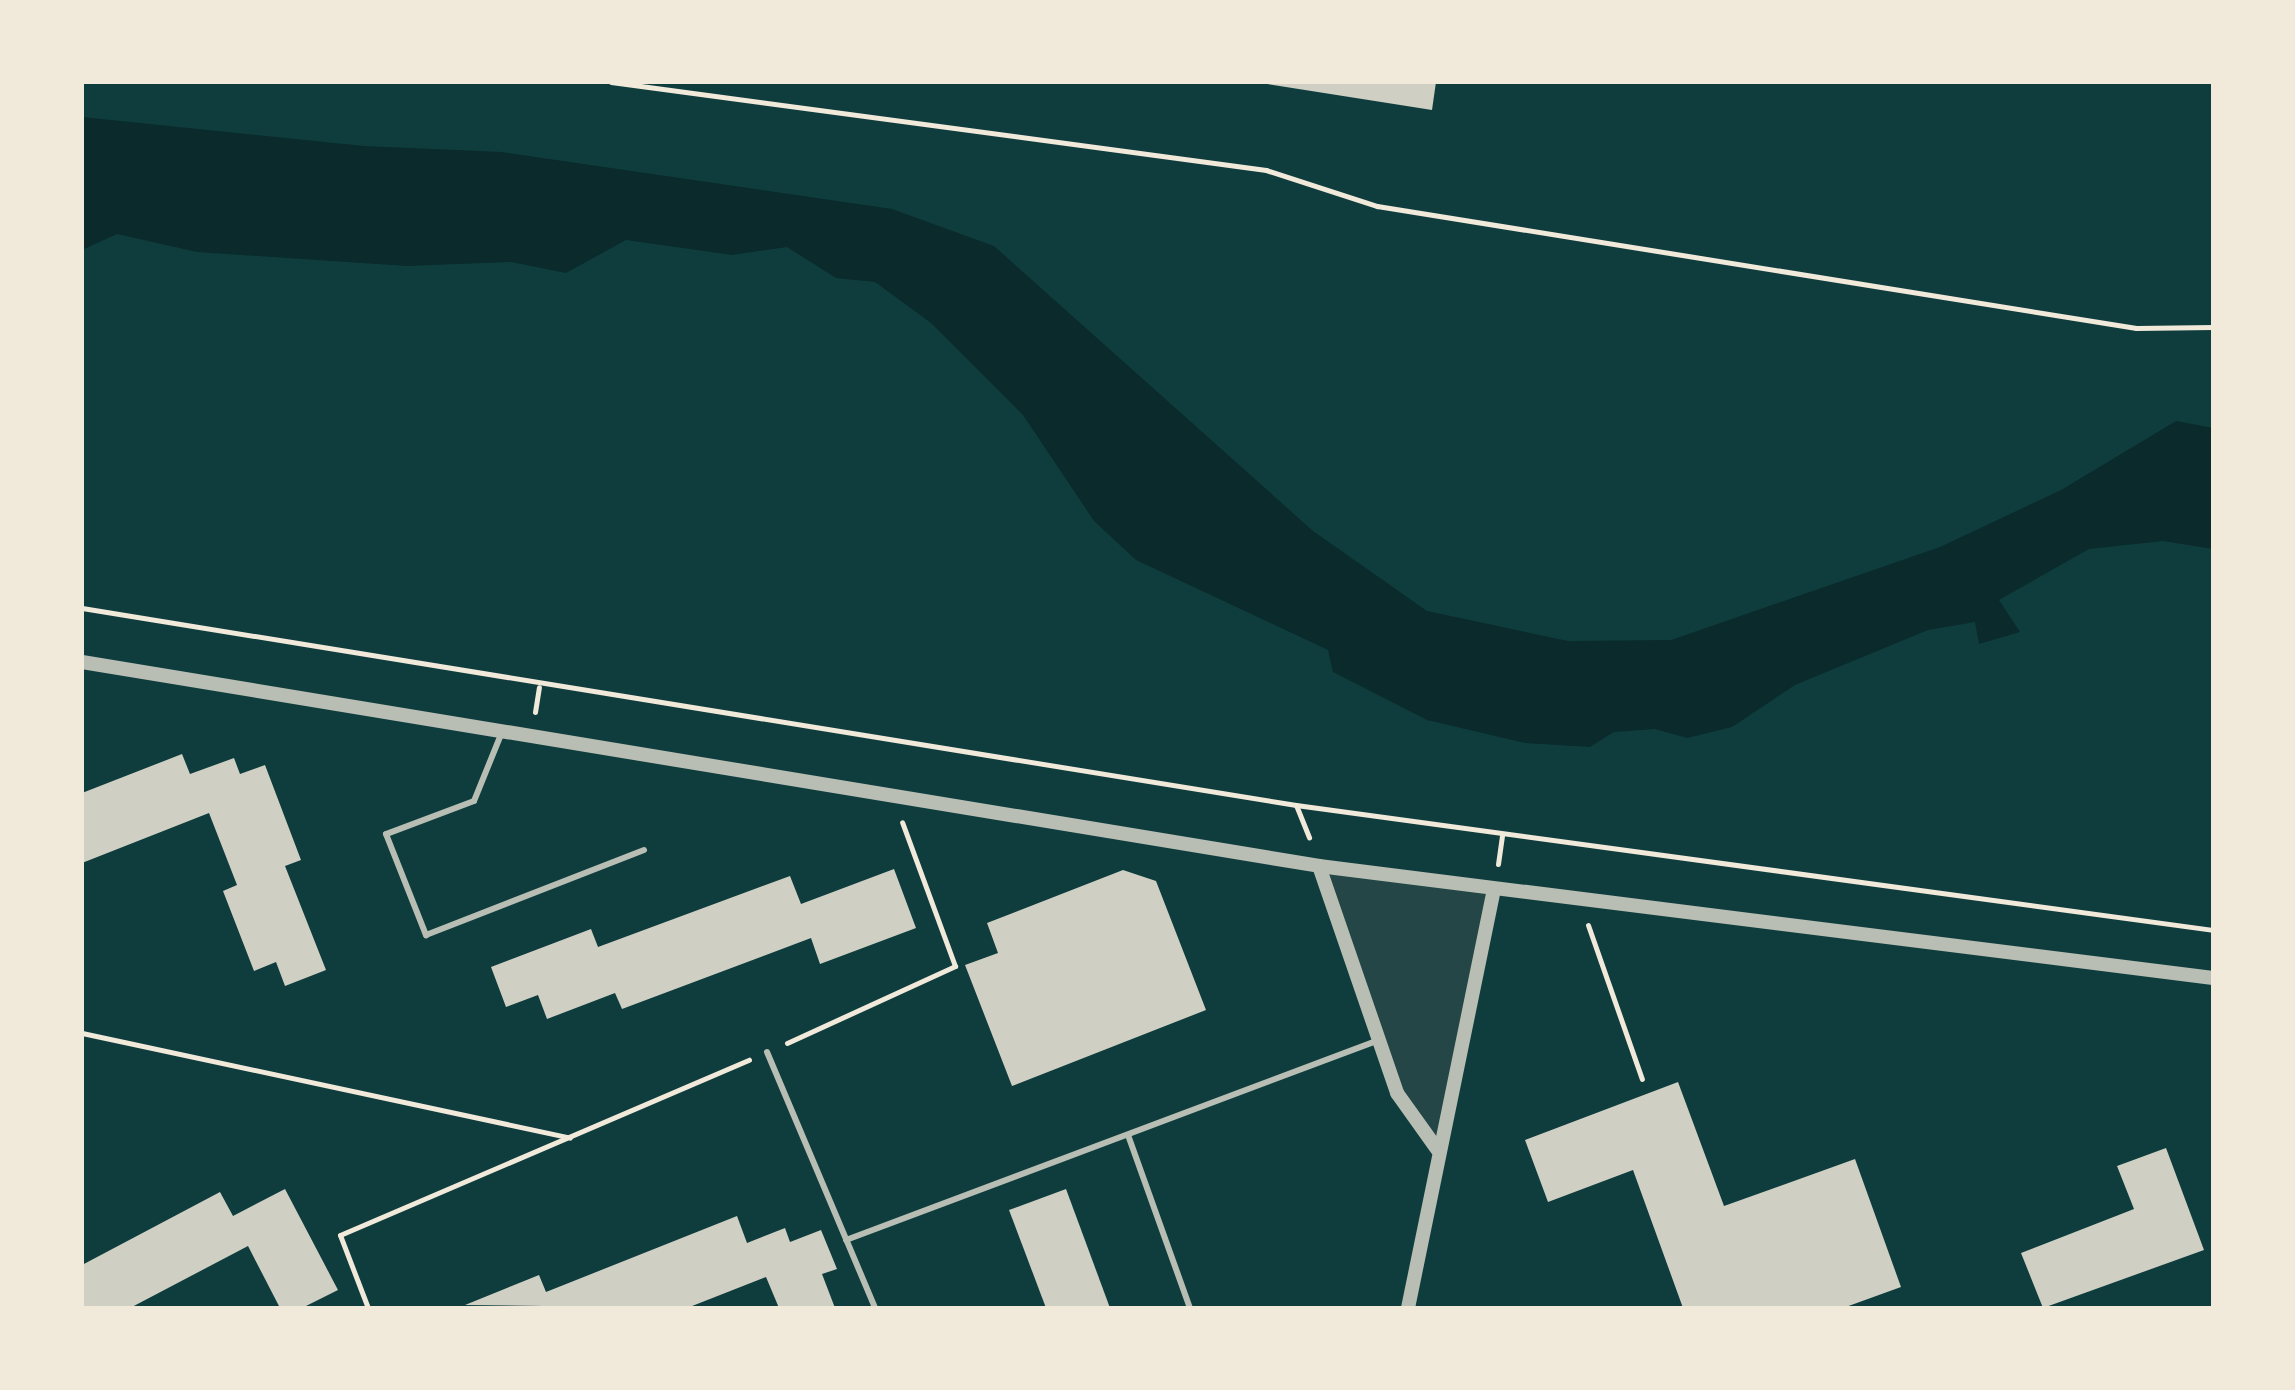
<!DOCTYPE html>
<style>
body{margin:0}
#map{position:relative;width:2295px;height:1390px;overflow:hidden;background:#0f3d3e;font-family:Ubuntu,sans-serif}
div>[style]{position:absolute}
.green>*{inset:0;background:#244646}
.water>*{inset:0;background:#0a2a2b}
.building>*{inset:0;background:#cfcfc3}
.path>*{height:5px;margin:-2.5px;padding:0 2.5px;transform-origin:2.5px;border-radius:2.5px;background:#f1e9da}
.service>*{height:6px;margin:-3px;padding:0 3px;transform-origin:3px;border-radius:3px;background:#b8beb3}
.tertiary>*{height:14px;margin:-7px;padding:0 7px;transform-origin:7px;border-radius:7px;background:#b8beb3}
span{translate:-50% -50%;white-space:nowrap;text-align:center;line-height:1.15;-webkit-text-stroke:6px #f1e9da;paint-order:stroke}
.frame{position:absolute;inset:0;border:84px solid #f1e9da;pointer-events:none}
</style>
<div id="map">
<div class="green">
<div style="clip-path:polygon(1319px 866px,1494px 889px,1437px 1149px,1397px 1093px)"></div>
</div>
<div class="water">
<div style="clip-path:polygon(82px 117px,364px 146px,502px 152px,892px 209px,994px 246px,1313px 531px,1427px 611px,1568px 641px,1671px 640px,1940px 547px,2061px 490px,2176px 421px,2213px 428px,2213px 549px,2163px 541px,2089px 549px,1999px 600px,2020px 632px,1979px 644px,1975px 622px,1928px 630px,1795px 685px,1732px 727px,1687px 738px,1655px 729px,1614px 732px,1590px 747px,1525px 743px,1427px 720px,1333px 672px,1328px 650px,1136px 560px,1094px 521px,1023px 415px,931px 323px,875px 282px,836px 278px,787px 247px,732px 255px,626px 240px,566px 273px,511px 262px,407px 266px,197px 252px,117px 234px,82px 250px)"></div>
</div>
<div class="building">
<div style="clip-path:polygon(1254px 82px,1436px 82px,1432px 110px)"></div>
<div style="clip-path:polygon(182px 754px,190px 774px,234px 758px,240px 774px,265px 765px,301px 860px,285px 866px,326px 970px,285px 986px,276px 962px,254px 971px,223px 891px,237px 885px,209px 813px,82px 863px,82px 793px)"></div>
<div style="clip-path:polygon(894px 869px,916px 928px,820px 964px,811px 938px,622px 1009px,615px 993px,547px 1019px,538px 995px,506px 1007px,491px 967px,591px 929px,598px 947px,790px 876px,801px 904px)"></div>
<div style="clip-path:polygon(1123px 870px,1156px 881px,1206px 1010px,1012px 1086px,965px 965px,998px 953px,987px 923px)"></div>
<div style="clip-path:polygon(1678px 1082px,1724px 1206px,1855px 1159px,1901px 1287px,1843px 1308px,1683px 1308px,1633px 1170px,1548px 1202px,1525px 1140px)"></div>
<div style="clip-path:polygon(2166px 1148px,2204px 1250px,2043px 1308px,2021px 1253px,2134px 1209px,2117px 1166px)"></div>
<div style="clip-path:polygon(285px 1189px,338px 1290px,302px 1308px,280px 1308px,248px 1246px,130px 1308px,82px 1308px,82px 1265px,220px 1192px,233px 1216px)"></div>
<div style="clip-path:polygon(1066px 1189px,1110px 1308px,1046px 1308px,1009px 1210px)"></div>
<div style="clip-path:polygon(737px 1216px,747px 1243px,785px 1228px,790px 1242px,821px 1230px,837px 1269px,822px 1274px,835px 1308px,779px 1308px,766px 1277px,687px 1308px,465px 1305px,539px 1275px,546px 1292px)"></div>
</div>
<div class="path">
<div style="left:611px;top:82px;width:661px;rotate:7.65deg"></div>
<div style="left:1266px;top:170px;width:117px;rotate:18deg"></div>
<div style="left:1377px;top:206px;width:769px;rotate:9.13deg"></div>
<div style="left:2136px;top:328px;width:77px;rotate:-0.7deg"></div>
<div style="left:82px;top:608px;width:1230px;rotate:9.22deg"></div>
<div style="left:1296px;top:805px;width:925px;rotate:7.76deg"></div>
<div style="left:535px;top:712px;width:25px;rotate:-81deg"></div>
<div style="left:1296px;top:805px;width:35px;rotate:68deg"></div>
<div style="left:1498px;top:864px;width:30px;rotate:-82deg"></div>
<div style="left:1588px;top:925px;width:163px;rotate:70.7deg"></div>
<div style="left:82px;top:1033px;width:499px;rotate:12.1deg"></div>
<div style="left:787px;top:1043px;width:185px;rotate:-24.6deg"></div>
<div style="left:955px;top:966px;width:153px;rotate:-110.2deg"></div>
<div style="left:368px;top:1308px;width:78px;rotate:-111deg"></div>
<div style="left:340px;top:1235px;width:445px;rotate:-23.2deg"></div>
</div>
<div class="service">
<div style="left:502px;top:732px;width:74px;rotate:112.1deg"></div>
<div style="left:474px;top:801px;width:94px;rotate:159.4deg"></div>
<div style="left:386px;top:834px;width:109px;rotate:68.4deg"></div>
<div style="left:426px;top:935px;width:234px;rotate:-21.3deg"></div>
<div style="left:767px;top:1052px;width:278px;rotate:67.1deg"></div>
<div style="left:1128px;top:1135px;width:184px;rotate:70.3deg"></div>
<div style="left:846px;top:1240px;width:569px;rotate:-20.57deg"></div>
</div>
<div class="tertiary">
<div style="left:82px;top:662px;width:1254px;rotate:9.36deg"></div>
<div style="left:1319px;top:866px;width:901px;rotate:7.14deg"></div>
<div style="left:1319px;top:866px;width:240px;rotate:71deg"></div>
<div style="left:1397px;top:1093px;width:69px;rotate:54.5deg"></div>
<div style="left:1408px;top:1308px;width:428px;rotate:-78.4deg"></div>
</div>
<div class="frame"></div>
</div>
